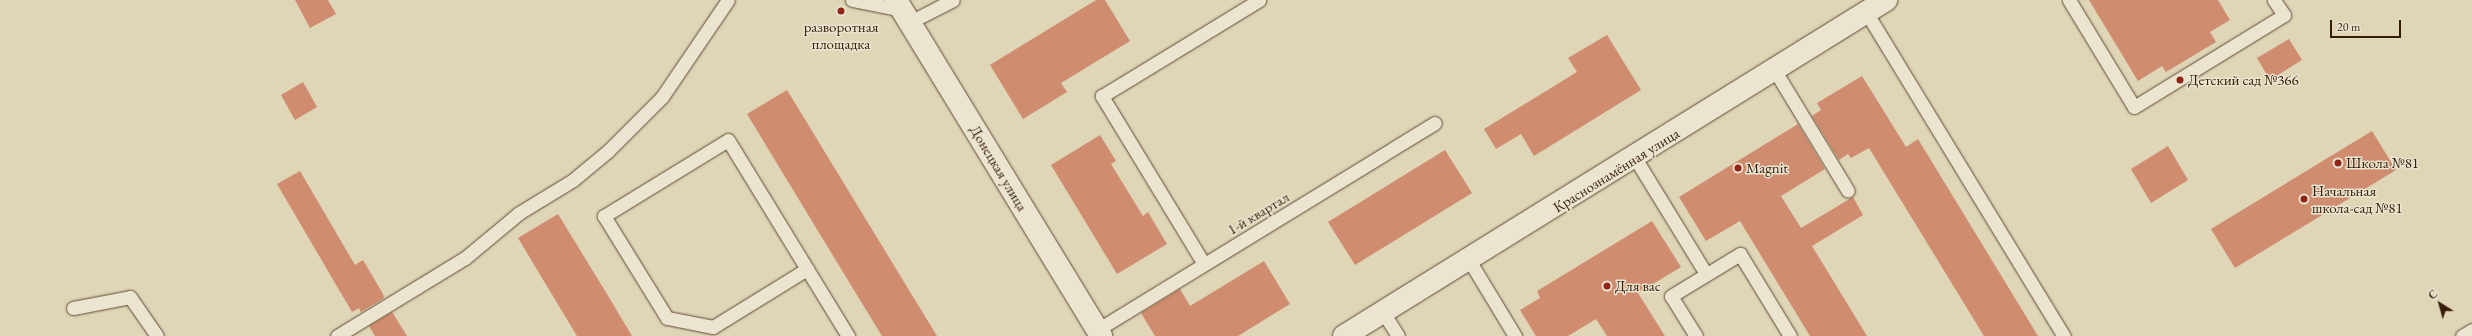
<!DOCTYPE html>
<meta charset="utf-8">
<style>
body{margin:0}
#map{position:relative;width:2472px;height:336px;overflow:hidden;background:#dfd5b7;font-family:"EB Garamond",serif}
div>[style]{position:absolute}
.building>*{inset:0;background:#d08c6e}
.roads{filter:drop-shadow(0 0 1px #614a33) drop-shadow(0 0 1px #614a33)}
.service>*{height:13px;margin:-6.5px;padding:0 6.5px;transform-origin:6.5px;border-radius:6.5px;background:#eae4d0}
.minor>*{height:22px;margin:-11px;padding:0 11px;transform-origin:11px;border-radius:11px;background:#eae4d0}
.secondary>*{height:22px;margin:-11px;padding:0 11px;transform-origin:11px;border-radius:11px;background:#eae4d0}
.dots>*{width:11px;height:11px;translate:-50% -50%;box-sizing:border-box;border:2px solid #eae4d0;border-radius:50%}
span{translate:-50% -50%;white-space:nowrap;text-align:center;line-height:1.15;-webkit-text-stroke:3px #eae4d0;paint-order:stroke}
.poi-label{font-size:15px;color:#371c07}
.left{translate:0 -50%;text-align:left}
.street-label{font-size:15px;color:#371c07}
.north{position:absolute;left:2420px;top:284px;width:40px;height:40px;-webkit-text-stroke:3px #eae4d0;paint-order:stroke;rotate:323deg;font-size:11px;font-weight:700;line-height:16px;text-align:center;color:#371c07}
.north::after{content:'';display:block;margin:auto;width:14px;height:18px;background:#371c07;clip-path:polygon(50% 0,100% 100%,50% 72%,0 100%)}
.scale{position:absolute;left:2330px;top:20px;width:71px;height:18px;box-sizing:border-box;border:2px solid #371c07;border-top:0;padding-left:5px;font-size:12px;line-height:14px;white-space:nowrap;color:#371c07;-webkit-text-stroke:3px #eae4d0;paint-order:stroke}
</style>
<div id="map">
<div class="building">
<div style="clip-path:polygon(295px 0,328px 0,336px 14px,310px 28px)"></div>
<div style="clip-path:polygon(1096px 0,1105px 0,1130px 41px,1061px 83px,1067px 92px,1023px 119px,990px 65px)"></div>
<div style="clip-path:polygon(2089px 0,2218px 0,2230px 20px,2210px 32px,2216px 42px,2166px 72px,2162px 66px,2138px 81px)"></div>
<div style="clip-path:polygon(1607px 35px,1641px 90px,1534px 156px,1521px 134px,1496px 149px,1484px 129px,1577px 72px,1568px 58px)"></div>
<div style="clip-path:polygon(2289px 39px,2302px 60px,2270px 80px,2257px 58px)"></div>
<div style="clip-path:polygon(1862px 76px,1906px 147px,1918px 139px,2038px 336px,1984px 336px,1869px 148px,1851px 158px,1848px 154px,1839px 160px,1812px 116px,1821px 110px,1817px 103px)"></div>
<div style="clip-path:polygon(303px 82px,317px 107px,295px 120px,281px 95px)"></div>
<div style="clip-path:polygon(787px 90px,937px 336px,882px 336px,821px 236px,747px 114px)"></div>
<div style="clip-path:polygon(1798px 124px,1825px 169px,1781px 196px,1801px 228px,1853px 197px,1863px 215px,1812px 246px,1867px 336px,1810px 336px,1740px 221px,1706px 241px,1679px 197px)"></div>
<div style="clip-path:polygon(2372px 131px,2396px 170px,2235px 268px,2211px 229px)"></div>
<div style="clip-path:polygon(1100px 135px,1116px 161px,1111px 164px,1143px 216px,1148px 212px,1167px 244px,1117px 274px,1051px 165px)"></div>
<div style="clip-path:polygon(2168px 146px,2188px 180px,2151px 203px,2131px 169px)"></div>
<div style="clip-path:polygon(1445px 150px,1472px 193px,1355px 265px,1328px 222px)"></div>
<div style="clip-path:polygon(300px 171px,355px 265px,363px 260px,383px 294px,384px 298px,361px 312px,359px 308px,352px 312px,277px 184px)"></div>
<div style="clip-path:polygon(558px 214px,610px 299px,632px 336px,577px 336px,518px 238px)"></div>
<div style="clip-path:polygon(1652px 221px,1681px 267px,1638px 293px,1665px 336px,1607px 336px,1596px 319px,1568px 336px,1536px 336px,1520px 310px,1540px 298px,1537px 291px)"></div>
<div style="clip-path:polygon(1264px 261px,1290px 304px,1238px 336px,1155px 336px,1141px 313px,1180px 289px,1190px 306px)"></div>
<div style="clip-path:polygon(392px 312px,407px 336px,375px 336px,369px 326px)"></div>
</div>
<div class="roads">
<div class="service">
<div style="left:852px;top:0;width:51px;rotate:11.3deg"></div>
<div style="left:2069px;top:0;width:125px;rotate:58.7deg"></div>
<div style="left:2134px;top:107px;width:176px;rotate:-31.5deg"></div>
<div style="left:2284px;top:15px;width:18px;rotate:-124deg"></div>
<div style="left:1866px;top:12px;width:380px;rotate:58.6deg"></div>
<div style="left:910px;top:22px;width:48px;rotate:-27.1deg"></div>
<div style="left:1775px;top:71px;width:140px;rotate:58.7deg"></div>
<div style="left:728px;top:140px;width:151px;rotate:58.5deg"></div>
<div style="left:807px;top:269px;width:110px;rotate:148.3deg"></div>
<div style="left:713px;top:327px;width:47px;rotate:-168.9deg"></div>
<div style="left:667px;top:318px;width:120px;rotate:-121.7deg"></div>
<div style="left:604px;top:216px;width:145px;rotate:-31.5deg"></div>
<div style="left:1635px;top:158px;width:136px;rotate:58.5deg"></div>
<div style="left:1469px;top:260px;width:89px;rotate:58.8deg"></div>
<div style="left:1204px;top:264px;width:197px;rotate:-121.3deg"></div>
<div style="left:1102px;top:96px;width:184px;rotate:-31.4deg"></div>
<div style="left:807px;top:269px;width:79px;rotate:58.5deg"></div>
<div style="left:73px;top:308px;width:58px;rotate:-10.9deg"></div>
<div style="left:130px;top:297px;width:47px;rotate:55.3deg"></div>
<div style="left:1383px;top:312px;width:28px;rotate:58deg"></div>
<div style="left:1097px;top:330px;width:396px;rotate:-31.5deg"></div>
<div style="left:337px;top:336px;width:150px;rotate:-31.4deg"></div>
<div style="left:465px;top:258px;width:70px;rotate:-39.8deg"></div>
<div style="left:519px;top:213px;width:63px;rotate:-31.4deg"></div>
<div style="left:573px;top:180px;width:45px;rotate:-39.6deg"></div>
<div style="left:608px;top:151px;width:76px;rotate:-45deg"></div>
<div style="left:662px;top:97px;width:117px;rotate:-55.8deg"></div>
<div style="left:1696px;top:336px;width:47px;rotate:-122deg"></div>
<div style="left:1671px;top:296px;width:81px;rotate:-31.3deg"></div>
<div style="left:1740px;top:254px;width:96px;rotate:58.6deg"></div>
<div style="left:2462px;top:336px;width:12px;rotate:-31deg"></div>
</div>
<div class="minor">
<div style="left:1344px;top:336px;width:638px;rotate:-31.8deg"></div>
</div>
<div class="secondary">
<div style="left:896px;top:0;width:394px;rotate:58.6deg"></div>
</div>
</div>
<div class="dots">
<div style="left:841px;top:11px;background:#8f2418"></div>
<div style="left:2180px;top:80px;background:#8f2418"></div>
<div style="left:2338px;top:163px;background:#8f2418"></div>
<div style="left:1738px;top:168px;background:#8f2418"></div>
<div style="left:2304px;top:199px;background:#8f2418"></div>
<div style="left:1607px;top:286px;background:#8f2418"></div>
</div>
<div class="poi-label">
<span style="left:841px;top:35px">разворотная<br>площадка</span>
<span class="left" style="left:2188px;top:80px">Детский сад №366</span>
<span class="left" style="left:2346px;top:163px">Школа №81</span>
<span class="left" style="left:1746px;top:168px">Magnit</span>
<span class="left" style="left:2312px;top:199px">Начальная<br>школа-сад №81</span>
<span class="left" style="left:1615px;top:286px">Для вас</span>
</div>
<div class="street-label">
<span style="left:999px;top:168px;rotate:59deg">Донецкая улица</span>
<span style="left:1616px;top:170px;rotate:-32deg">Краснознамённая улица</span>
<span style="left:1258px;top:213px;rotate:-31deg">1-й квартал</span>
</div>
<div class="north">С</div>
<div class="scale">20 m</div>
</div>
